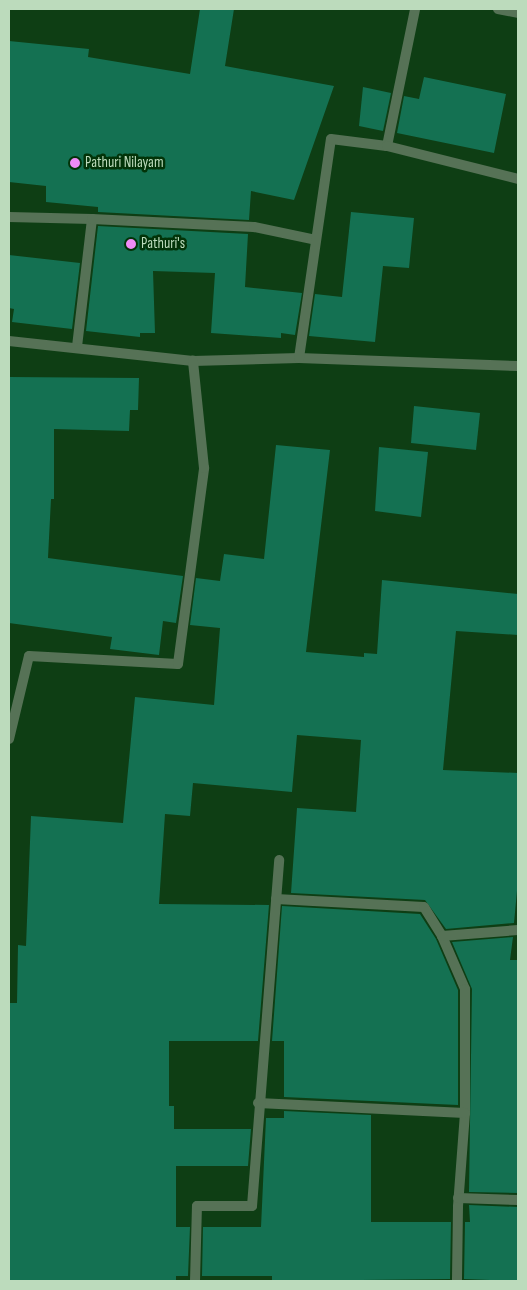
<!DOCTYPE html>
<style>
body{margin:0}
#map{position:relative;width:527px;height:1290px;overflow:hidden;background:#0e3e14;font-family:"Sofia Sans Condensed",sans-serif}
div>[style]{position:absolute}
.building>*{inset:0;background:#147152}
.street>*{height:10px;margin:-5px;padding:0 5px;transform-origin:5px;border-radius:5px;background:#567256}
.dots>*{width:14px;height:14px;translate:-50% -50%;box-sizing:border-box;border:2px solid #023308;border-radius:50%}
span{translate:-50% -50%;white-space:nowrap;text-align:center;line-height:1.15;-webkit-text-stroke:5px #023308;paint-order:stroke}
.poi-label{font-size:15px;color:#bcdbbc}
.left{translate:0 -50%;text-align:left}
.frame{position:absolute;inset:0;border:10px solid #bcdbbc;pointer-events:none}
</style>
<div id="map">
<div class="building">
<div style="clip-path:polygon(200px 9px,234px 9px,225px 66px,334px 86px,294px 200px,251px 191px,249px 220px,98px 212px,98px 207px,46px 202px,46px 186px,9px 182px,9px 41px,89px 49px,88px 57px,190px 74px)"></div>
<div style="clip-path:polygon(424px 77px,506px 94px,494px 153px,397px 133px,404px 96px,419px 99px)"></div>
<div style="clip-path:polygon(363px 87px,391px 93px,383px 131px,359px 126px)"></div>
<div style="clip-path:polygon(351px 212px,414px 218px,409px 268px,383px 266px,375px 342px,309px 336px,315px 294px,342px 297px)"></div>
<div style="clip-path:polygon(98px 226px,248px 234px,245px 287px,302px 293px,295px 335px,281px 333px,281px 338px,211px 333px,215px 273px,153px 271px,155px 333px,140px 333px,140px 337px,86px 331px)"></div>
<div style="clip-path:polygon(9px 255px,80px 263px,72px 329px,12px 322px,14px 309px,9px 308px)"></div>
<div style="clip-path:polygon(9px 377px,139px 378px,138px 410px,130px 410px,129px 431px,54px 429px,54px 499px,51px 499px,48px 558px,183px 576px,176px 623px,163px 621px,159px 655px,110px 649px,112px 637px,9px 623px)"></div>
<div style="clip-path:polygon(414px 406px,480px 413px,476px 450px,411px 443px)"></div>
<div style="clip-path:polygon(276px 445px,330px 450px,306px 652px,364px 657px,364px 653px,377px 654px,382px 580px,518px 594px,518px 635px,456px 631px,443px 770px,518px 773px,518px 880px,514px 923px,446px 929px,425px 900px,291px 893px,297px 808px,356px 812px,361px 740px,297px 735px,292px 792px,193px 783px,190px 816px,165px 814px,159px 904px,269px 905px,258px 1041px,169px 1041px,169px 1106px,174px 1106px,174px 1129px,251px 1129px,248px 1166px,176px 1166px,176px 1227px,190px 1227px,188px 1276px,176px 1276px,176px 1281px,9px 1281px,9px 1003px,17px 1003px,18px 945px,26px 946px,31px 816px,123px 823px,135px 697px,214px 705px,220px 628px,190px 625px,196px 578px,220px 581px,224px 554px,264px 559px)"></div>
<div style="clip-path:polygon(379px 447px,428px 452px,421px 517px,375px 511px)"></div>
<div style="clip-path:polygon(282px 906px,420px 914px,436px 939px,458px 990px,458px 1105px,284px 1097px,284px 1041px,272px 1041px)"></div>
<div style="clip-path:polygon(513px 937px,510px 960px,518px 960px,518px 1193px,469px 1192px,472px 989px,452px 942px)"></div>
<div style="clip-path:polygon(284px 1111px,371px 1115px,371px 1222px,451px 1222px,450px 1279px,272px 1281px,272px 1276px,202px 1276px,203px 1227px,261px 1227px,266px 1118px,284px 1118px)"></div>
<div style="clip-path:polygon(469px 1205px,518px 1207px,518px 1281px,464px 1279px,465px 1222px,470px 1222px)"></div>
</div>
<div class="street">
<div style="left:498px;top:9px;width:20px;rotate:11deg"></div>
<div style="left:387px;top:146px;width:140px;rotate:-78.4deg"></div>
<div style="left:9px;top:217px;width:83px;rotate:1.4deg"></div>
<div style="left:92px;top:219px;width:128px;rotate:96.7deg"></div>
<div style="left:92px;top:219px;width:162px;rotate:2.8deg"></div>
<div style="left:254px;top:227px;width:63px;rotate:11.8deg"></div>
<div style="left:9px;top:341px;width:185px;rotate:6.2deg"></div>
<div style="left:193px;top:361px;width:106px;rotate:-1.6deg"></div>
<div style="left:299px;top:358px;width:219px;rotate:2.1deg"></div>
<div style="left:299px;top:358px;width:221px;rotate:-81.7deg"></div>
<div style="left:331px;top:139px;width:56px;rotate:7.1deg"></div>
<div style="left:387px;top:146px;width:135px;rotate:14.1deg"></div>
<div style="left:9px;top:739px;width:85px;rotate:-76.5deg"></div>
<div style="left:29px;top:656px;width:149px;rotate:3.1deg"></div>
<div style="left:178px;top:664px;width:198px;rotate:-82.4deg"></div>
<div style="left:204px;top:468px;width:108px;rotate:-95.9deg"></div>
<div style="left:276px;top:899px;width:148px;rotate:3.1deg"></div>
<div style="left:424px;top:907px;width:34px;rotate:58deg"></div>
<div style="left:442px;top:936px;width:58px;rotate:66.5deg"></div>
<div style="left:465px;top:989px;width:124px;rotate:90deg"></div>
<div style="left:465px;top:1113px;width:94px;rotate:94.3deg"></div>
<div style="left:458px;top:1207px;width:74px;rotate:90.8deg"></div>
<div style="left:442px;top:936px;width:76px;rotate:-4.5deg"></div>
<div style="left:258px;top:1103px;width:207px;rotate:2.8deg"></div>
<div style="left:458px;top:1198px;width:60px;rotate:1.9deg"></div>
<div style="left:195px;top:1281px;width:75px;rotate:-88.5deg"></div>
<div style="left:197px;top:1206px;width:55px"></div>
<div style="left:252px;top:1206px;width:347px;rotate:-85.5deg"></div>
</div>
<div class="dots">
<div style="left:75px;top:163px;background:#f08bf6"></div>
<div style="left:131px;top:244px;background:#f08bf6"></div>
</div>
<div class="poi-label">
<span class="left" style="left:85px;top:163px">Pathuri Nilayam</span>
<span class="left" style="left:141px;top:244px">Pathuri's</span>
</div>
<div class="frame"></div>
</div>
